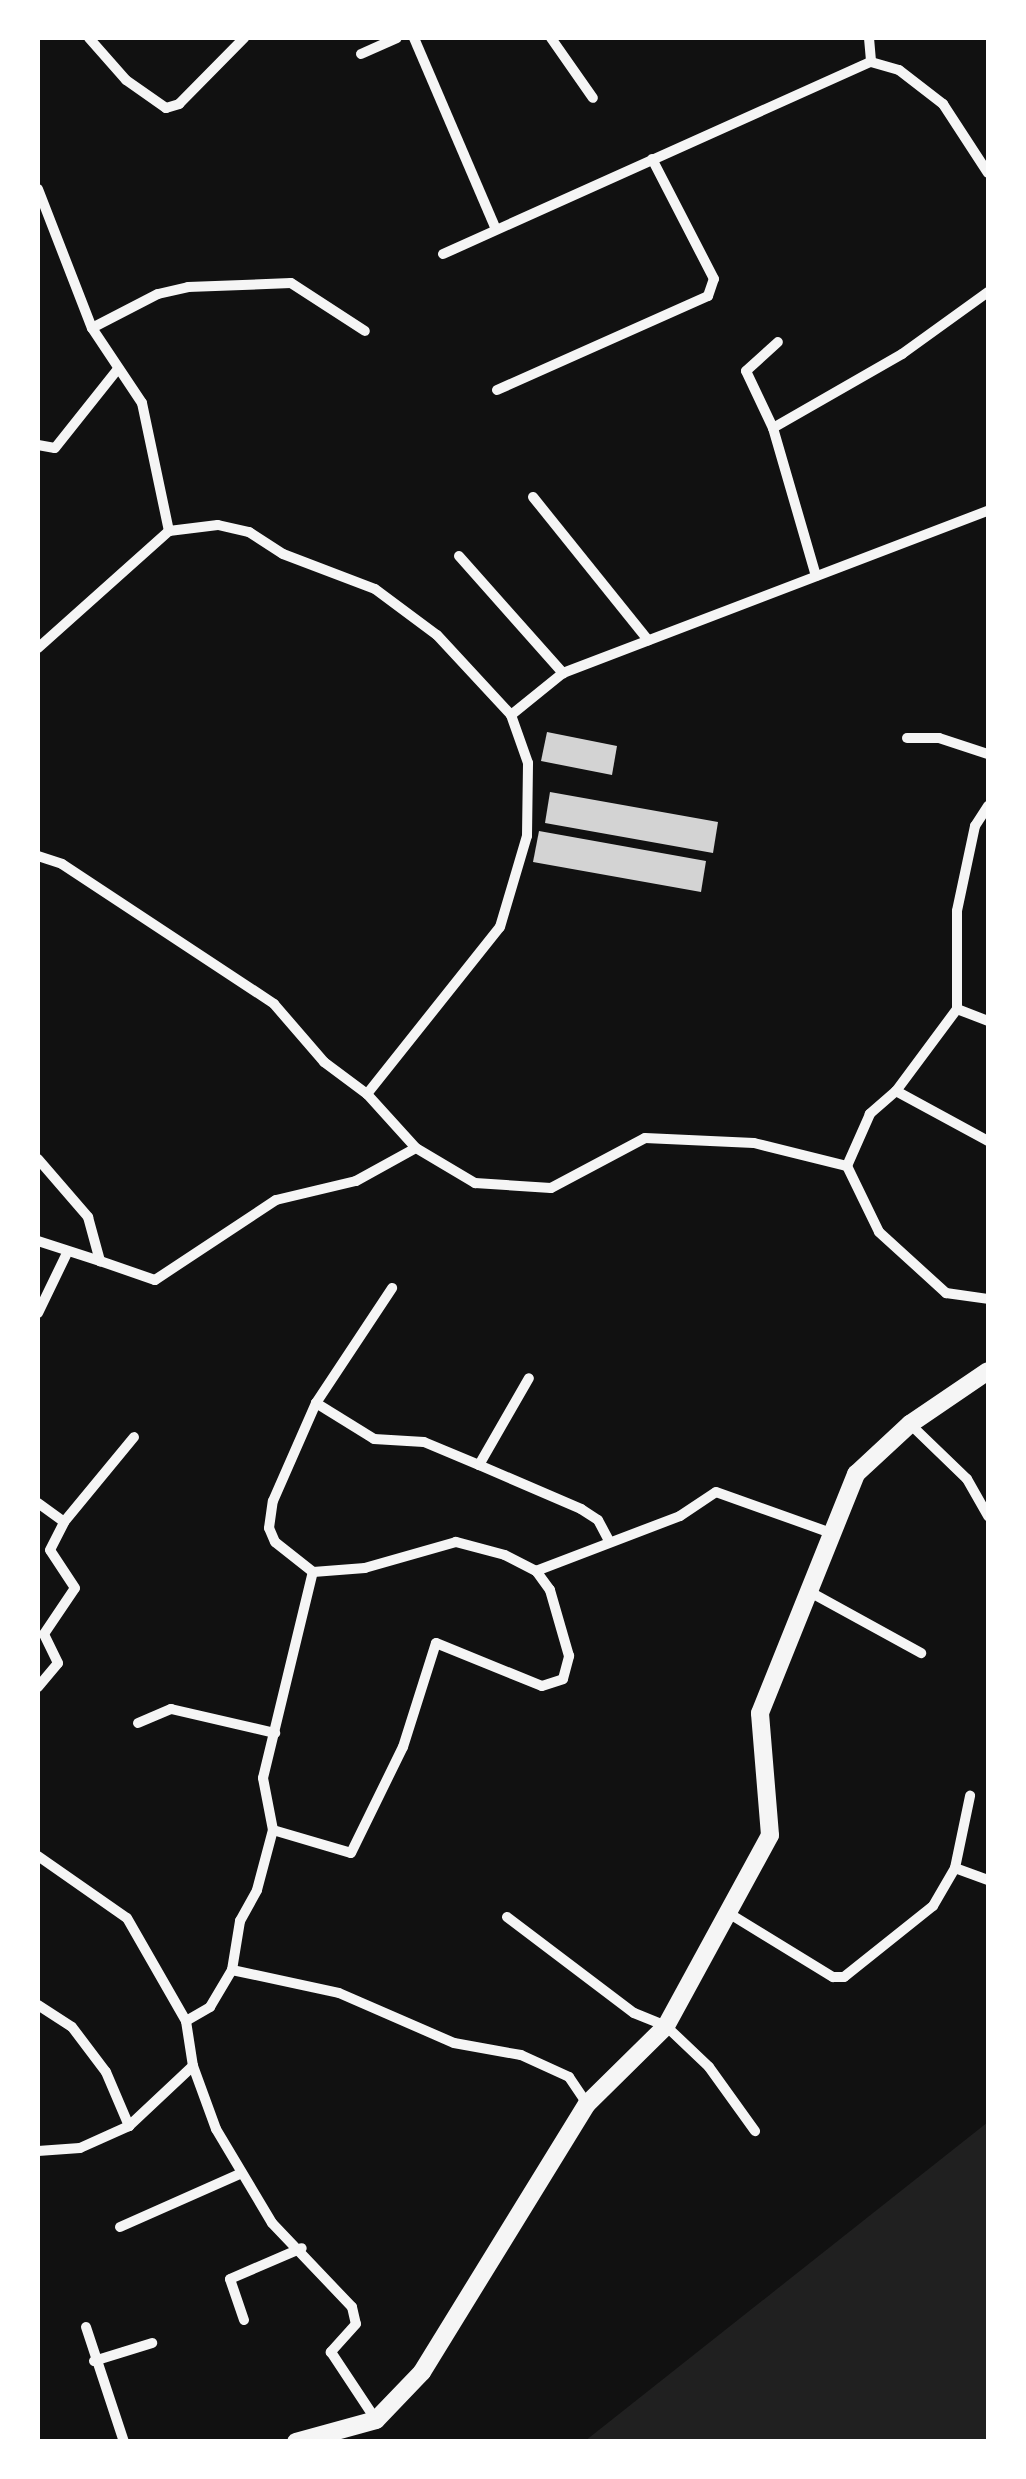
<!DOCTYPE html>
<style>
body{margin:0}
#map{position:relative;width:1026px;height:2479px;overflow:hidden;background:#111;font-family:"Space Grotesk",sans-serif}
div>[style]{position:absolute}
.green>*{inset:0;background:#202020}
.building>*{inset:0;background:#d3d3d3}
.minor>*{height:10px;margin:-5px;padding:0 5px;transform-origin:5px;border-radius:5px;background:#f5f5f5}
.tertiary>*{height:18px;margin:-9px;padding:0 9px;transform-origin:9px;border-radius:9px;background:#f5f5f5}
span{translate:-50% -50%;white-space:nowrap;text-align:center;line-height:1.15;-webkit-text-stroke:10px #fff;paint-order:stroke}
.frame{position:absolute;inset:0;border:40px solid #fff;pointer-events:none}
</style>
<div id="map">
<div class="green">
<div style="clip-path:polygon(988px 2119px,988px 2441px,585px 2441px,988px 2122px)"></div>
</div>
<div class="building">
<div style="clip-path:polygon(547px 732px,617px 746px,612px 775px,541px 761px)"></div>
<div style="clip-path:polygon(550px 792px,718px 822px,713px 853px,545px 823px)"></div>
<div style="clip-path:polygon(539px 831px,706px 861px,701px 892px,533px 862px)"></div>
</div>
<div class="minor">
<div style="left:89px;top:38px;width:56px;rotate:48.6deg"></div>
<div style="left:126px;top:80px;width:49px;rotate:35deg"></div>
<div style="left:166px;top:108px;width:14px;rotate:-17deg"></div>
<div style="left:179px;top:104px;width:93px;rotate:-45.4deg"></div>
<div style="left:414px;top:38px;width:208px;rotate:66.8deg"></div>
<div style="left:551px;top:38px;width:73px;rotate:55deg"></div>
<div style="left:869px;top:38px;width:24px;rotate:85deg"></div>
<div style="left:361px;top:54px;width:39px;rotate:-24deg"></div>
<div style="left:38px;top:189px;width:149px;rotate:68.8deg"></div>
<div style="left:92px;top:328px;width:90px;rotate:56.3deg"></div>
<div style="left:142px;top:403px;width:131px;rotate:78.1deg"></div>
<div style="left:443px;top:254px;width:469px;rotate:-24.2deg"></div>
<div style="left:871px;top:62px;width:29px;rotate:16deg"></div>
<div style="left:899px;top:70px;width:56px;rotate:37.7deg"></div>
<div style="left:943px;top:104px;width:82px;rotate:56.9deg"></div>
<div style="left:92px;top:328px;width:74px;rotate:-27.3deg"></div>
<div style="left:158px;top:294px;width:31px;rotate:-13deg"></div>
<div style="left:188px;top:287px;width:103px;rotate:-2.2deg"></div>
<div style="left:291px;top:283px;width:88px;rotate:33deg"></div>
<div style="left:497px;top:390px;width:231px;rotate:-24deg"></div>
<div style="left:708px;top:296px;width:18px;rotate:-71deg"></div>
<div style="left:714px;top:279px;width:135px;rotate:-117.3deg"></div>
<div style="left:773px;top:428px;width:63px;rotate:-115.3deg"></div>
<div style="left:746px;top:371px;width:43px;rotate:-42.2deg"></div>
<div style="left:38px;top:445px;width:17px;rotate:10deg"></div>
<div style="left:55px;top:448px;width:100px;rotate:-51.5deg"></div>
<div style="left:533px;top:497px;width:184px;rotate:51.2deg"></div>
<div style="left:459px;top:556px;width:157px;rotate:48.4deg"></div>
<div style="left:816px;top:576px;width:154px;rotate:-106.2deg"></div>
<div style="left:773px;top:428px;width:149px;rotate:-29.8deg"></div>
<div style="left:902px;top:354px;width:106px;rotate:-35.8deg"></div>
<div style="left:38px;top:648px;width:176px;rotate:-41.8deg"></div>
<div style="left:169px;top:531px;width:49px;rotate:-7deg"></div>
<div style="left:218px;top:525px;width:32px;rotate:13deg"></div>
<div style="left:249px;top:532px;width:40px;rotate:32.9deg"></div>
<div style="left:283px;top:554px;width:98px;rotate:20.8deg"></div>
<div style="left:375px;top:589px;width:77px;rotate:36.6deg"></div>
<div style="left:437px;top:635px;width:109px;rotate:47.2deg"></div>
<div style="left:907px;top:738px;width:32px"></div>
<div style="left:939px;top:738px;width:52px;rotate:18.1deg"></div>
<div style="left:988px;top:806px;width:24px;rotate:123deg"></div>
<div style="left:975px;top:826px;width:87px;rotate:102deg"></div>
<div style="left:957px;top:911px;width:98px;rotate:90deg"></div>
<div style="left:957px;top:1009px;width:102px;rotate:126.6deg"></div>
<div style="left:896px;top:1091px;width:35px;rotate:139deg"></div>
<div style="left:870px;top:1114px;width:57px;rotate:113.9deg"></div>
<div style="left:847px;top:1166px;width:73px;rotate:64.1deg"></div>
<div style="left:879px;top:1232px;width:91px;rotate:42.3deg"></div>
<div style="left:946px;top:1293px;width:42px;rotate:8.1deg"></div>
<div style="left:38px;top:856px;width:25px;rotate:18deg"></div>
<div style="left:62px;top:864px;width:254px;rotate:33.4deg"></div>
<div style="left:274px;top:1004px;width:77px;rotate:49.2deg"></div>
<div style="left:324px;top:1062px;width:54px;rotate:36.7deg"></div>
<div style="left:367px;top:1094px;width:73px;rotate:47.8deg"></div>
<div style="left:416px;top:1148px;width:69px;rotate:30.7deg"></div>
<div style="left:475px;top:1183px;width:76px;rotate:3.8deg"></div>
<div style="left:551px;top:1188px;width:106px;rotate:-28deg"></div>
<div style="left:645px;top:1138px;width:109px;rotate:2.6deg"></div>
<div style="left:754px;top:1143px;width:96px;rotate:13.9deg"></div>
<div style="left:957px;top:1009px;width:33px;rotate:21deg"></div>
<div style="left:896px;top:1091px;width:105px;rotate:28.5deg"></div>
<div style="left:367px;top:1094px;width:213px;rotate:-51.5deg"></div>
<div style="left:500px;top:927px;width:95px;rotate:-73.5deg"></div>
<div style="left:527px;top:836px;width:73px;rotate:-89.2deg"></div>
<div style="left:528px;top:763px;width:51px;rotate:-109.5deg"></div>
<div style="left:511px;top:715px;width:67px;rotate:-38.9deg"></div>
<div style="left:563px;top:673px;width:455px;rotate:-20.9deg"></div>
<div style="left:38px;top:1159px;width:77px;rotate:49.2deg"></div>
<div style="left:88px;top:1217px;width:46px;rotate:74.7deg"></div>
<div style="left:100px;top:1261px;width:58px;rotate:19.1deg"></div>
<div style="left:155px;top:1280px;width:145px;rotate:-33.5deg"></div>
<div style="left:276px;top:1200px;width:82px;rotate:-13.4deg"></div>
<div style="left:356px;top:1181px;width:68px;rotate:-28.8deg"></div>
<div style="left:38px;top:1241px;width:65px;rotate:17.9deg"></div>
<div style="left:38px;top:1313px;width:64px;rotate:-64.2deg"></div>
<div style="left:316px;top:1403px;width:68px;rotate:31.8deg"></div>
<div style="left:374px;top:1439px;width:50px;rotate:3.4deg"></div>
<div style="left:424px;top:1442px;width:60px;rotate:22.7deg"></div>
<div style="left:479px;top:1465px;width:100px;rotate:-60.1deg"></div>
<div style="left:910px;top:1424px;width:79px;rotate:44deg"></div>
<div style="left:967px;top:1479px;width:43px;rotate:60.4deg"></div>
<div style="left:479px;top:1465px;width:111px;rotate:23.3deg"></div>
<div style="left:581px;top:1509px;width:20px;rotate:33deg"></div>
<div style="left:598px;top:1520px;width:21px;rotate:62deg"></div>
<div style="left:38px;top:1503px;width:32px;rotate:36deg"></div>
<div style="left:536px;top:1571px;width:154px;rotate:-20.9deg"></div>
<div style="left:680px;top:1516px;width:43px;rotate:-33.7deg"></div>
<div style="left:716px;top:1492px;width:122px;rotate:19.6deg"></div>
<div style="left:810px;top:1592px;width:127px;rotate:28.8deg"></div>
<div style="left:38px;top:1687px;width:31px;rotate:-50deg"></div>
<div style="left:58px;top:1663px;width:32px;rotate:-116deg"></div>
<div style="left:44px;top:1634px;width:55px;rotate:-56deg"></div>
<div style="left:75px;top:1588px;width:45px;rotate:-123.3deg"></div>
<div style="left:50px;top:1550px;width:31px;rotate:-63deg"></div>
<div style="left:64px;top:1522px;width:110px;rotate:-50.5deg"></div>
<div style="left:138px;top:1723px;width:36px;rotate:-23deg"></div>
<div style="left:171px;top:1709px;width:107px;rotate:13deg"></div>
<div style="left:273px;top:1830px;width:81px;rotate:16.4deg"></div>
<div style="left:351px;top:1853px;width:118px;rotate:-63.9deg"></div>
<div style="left:403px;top:1747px;width:109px;rotate:-72.4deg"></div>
<div style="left:436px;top:1643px;width:114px;rotate:22.1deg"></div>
<div style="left:542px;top:1686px;width:22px;rotate:-18deg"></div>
<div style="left:563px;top:1679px;width:24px;rotate:-75deg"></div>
<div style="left:569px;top:1656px;width:69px;rotate:-106.1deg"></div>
<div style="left:550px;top:1590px;width:24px;rotate:-126deg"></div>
<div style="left:536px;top:1571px;width:35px;rotate:-153deg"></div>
<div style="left:505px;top:1555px;width:51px;rotate:-165.1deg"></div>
<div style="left:456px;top:1542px;width:95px;rotate:164.1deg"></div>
<div style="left:365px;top:1568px;width:52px;rotate:175.6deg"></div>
<div style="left:313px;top:1572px;width:48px;rotate:-141.7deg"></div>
<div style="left:275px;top:1542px;width:15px;rotate:-113deg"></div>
<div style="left:269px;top:1528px;width:27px;rotate:-82deg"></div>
<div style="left:273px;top:1501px;width:107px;rotate:-66.3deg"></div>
<div style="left:316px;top:1403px;width:138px;rotate:-56.5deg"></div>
<div style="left:38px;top:1856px;width:108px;rotate:34.9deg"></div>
<div style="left:127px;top:1918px;width:119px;rotate:60.2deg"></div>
<div style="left:186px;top:2021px;width:46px;rotate:81.2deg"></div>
<div style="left:193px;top:2066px;width:67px;rotate:69.9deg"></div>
<div style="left:216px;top:2129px;width:109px;rotate:59.2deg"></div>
<div style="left:272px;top:2223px;width:116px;rotate:46.4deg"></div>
<div style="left:352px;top:2307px;width:17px;rotate:77deg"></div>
<div style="left:356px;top:2324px;width:38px;rotate:132deg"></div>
<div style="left:331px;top:2352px;width:82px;rotate:56.5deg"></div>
<div style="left:955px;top:1868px;width:35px;rotate:20deg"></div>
<div style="left:730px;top:1914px;width:121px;rotate:31.5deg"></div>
<div style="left:833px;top:1977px;width:11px"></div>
<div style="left:844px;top:1977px;width:114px;rotate:-38.6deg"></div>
<div style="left:933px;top:1906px;width:44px;rotate:-59.9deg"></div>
<div style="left:955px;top:1868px;width:74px;rotate:-78.2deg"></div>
<div style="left:507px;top:1917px;width:159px;rotate:37.1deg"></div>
<div style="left:634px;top:2013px;width:35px;rotate:22deg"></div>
<div style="left:666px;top:2026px;width:59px;rotate:43.6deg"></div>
<div style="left:709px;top:2067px;width:79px;rotate:54.3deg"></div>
<div style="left:232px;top:1970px;width:109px;rotate:12.1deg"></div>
<div style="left:339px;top:1993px;width:125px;rotate:23.5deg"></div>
<div style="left:454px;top:2043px;width:68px;rotate:10.2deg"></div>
<div style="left:521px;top:2055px;width:53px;rotate:24.6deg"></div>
<div style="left:569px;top:2077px;width:32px;rotate:56deg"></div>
<div style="left:38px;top:2005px;width:40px;rotate:32.9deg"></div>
<div style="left:72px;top:2027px;width:56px;rotate:52.9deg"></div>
<div style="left:106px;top:2072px;width:59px;rotate:66.9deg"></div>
<div style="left:129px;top:2126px;width:88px;rotate:-43.2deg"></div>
<div style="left:186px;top:2021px;width:28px;rotate:-30deg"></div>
<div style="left:210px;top:2007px;width:43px;rotate:-59.3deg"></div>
<div style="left:232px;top:1970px;width:50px;rotate:-80.7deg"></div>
<div style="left:240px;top:1921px;width:35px;rotate:-61deg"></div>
<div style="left:257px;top:1890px;width:62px;rotate:-75.1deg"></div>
<div style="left:273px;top:1830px;width:53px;rotate:-100.9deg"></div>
<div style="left:263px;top:1778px;width:212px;rotate:-76.4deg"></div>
<div style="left:38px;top:2151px;width:42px;rotate:-4.1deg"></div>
<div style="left:80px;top:2148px;width:54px;rotate:-24.2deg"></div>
<div style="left:120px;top:2227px;width:133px;rotate:-23.9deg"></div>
<div style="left:244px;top:2320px;width:43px;rotate:-108.9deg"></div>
<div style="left:230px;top:2279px;width:78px;rotate:-23.3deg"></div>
<div style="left:86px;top:2327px;width:121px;rotate:71.7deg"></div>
<div style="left:94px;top:2361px;width:61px;rotate:-17.2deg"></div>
</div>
<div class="tertiary">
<div style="left:296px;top:2442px;width:83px;rotate:-15.4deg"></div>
<div style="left:376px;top:2420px;width:66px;rotate:-46.2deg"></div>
<div style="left:422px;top:2372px;width:315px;rotate:-58.4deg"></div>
<div style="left:587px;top:2104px;width:111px;rotate:-44.6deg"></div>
<div style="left:666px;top:2026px;width:217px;rotate:-61.4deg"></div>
<div style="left:770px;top:1835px;width:122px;rotate:-94.7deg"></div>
<div style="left:760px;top:1713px;width:258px;rotate:-68.1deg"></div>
<div style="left:856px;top:1474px;width:74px;rotate:-42.8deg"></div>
<div style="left:910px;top:1424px;width:94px;rotate:-34.2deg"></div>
</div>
<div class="frame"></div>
</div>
